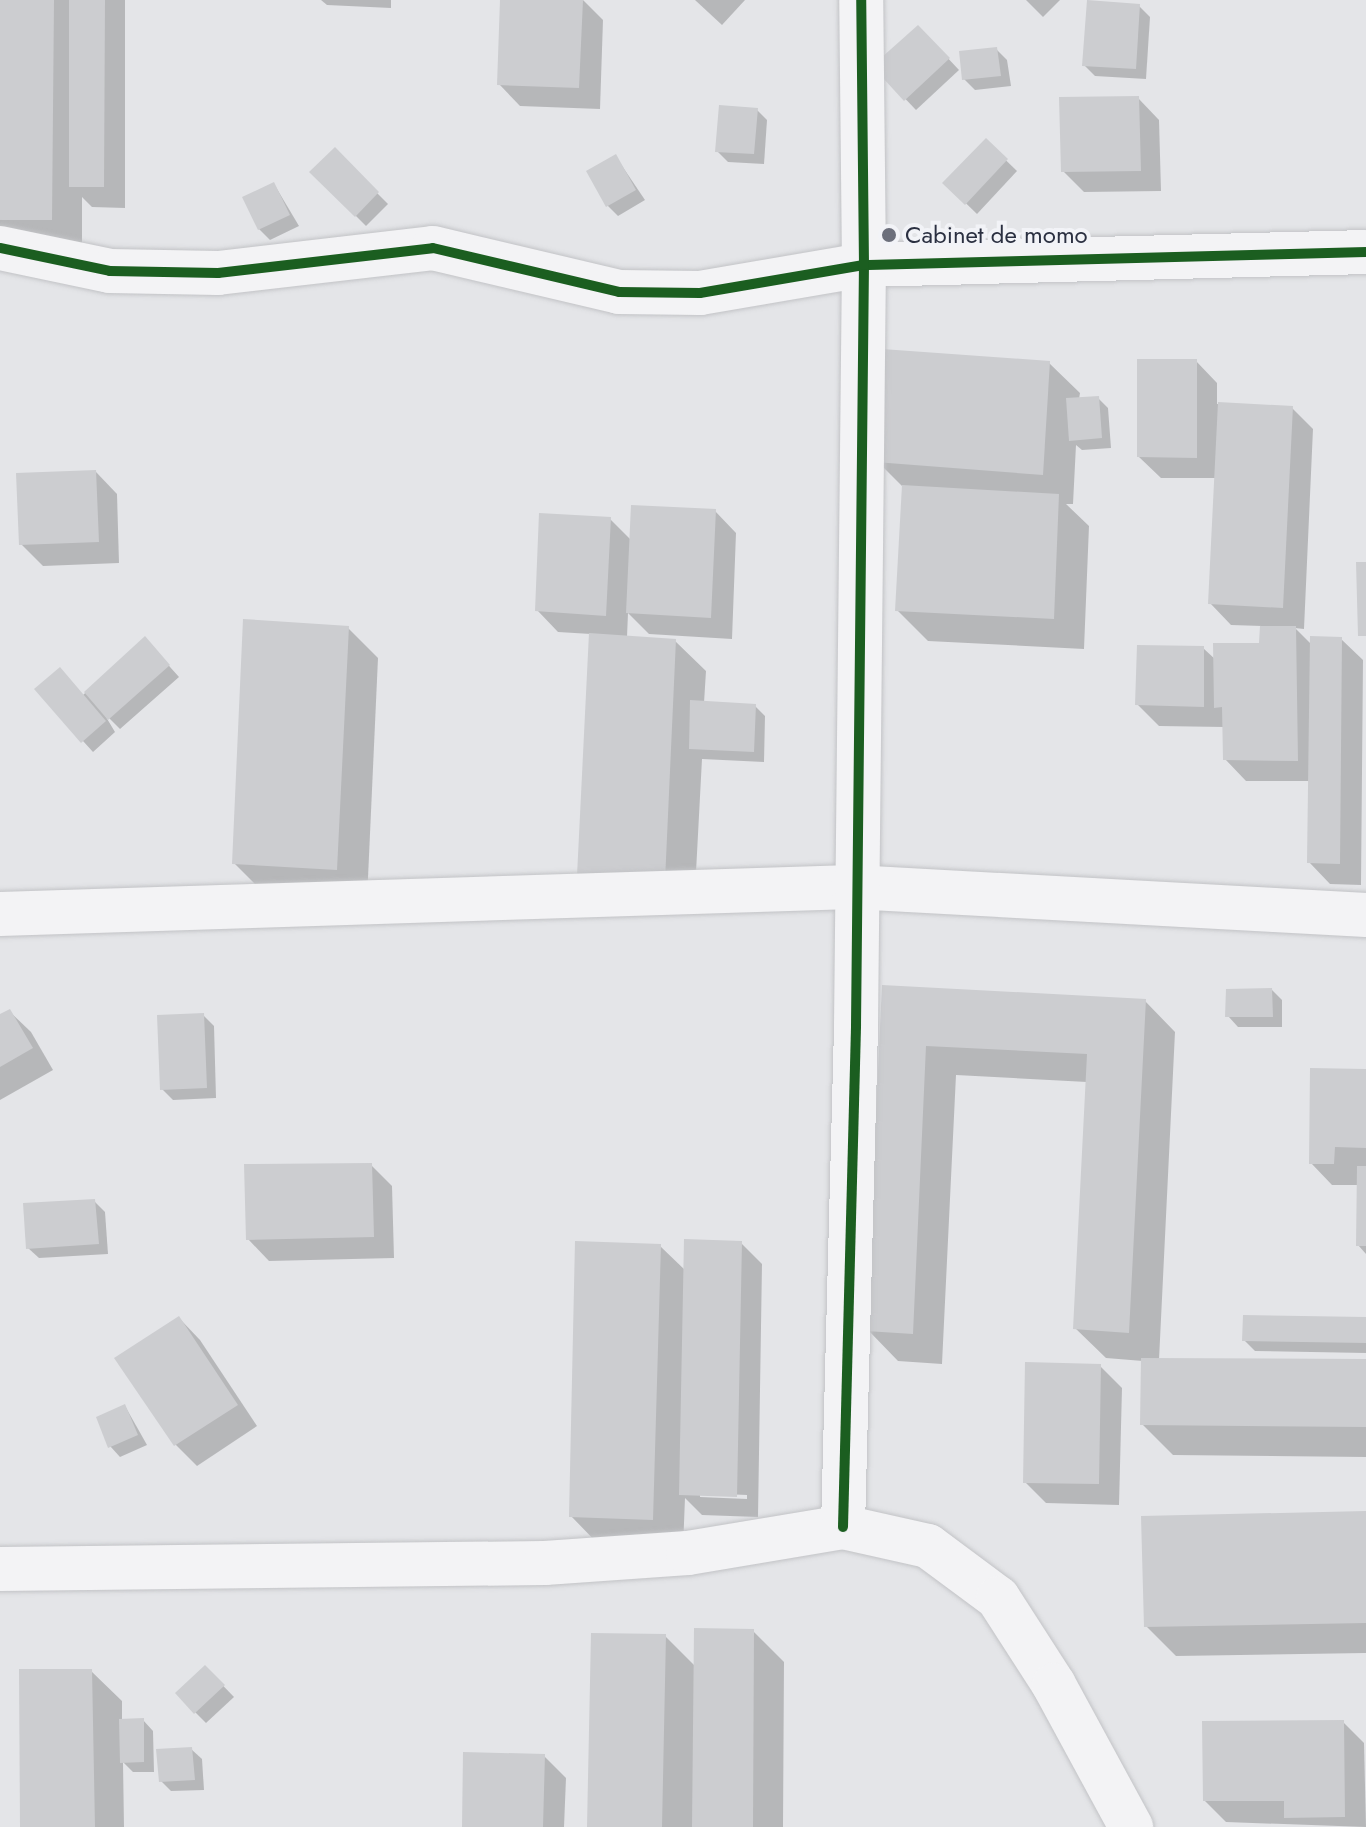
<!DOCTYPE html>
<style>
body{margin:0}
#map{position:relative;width:1366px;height:1827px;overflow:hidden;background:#e4e5e8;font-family:Jost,sans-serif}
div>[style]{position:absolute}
.shadow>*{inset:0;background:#0003}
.building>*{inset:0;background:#cccdd0}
.roads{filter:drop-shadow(0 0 2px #c2c3c6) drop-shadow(0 0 2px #c2c3c6)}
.street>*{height:44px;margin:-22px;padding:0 22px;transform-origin:22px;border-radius:22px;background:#f3f3f5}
.cycleway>*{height:10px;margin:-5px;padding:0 5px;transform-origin:5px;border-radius:5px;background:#1b5e20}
.dots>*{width:22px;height:22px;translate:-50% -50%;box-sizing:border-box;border:4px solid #f2f3f7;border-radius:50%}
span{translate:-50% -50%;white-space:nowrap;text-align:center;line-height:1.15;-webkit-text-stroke:8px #f2f3f7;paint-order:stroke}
.poi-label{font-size:24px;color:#2b3041}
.left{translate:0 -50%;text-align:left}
</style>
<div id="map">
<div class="shadow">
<div style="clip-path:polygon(0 0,125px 0,125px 208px,92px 207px,82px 197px,82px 250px,0 244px)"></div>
<div style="clip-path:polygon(321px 0,391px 0,391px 8px,327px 5px)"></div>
<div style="clip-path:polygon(502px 0,583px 0,603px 20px,600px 109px,520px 106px,499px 84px)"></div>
<div style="clip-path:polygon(695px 0,745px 0,722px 25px)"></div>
<div style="clip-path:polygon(1026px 0,1060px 0,1043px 17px)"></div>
<div style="clip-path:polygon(1139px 6px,1150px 17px,1146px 79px,1095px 76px,1084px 65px)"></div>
<div style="clip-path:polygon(929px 38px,959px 70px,916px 110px,875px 67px)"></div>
<div style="clip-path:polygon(997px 50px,1007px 60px,1011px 86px,975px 90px,964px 79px)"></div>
<div style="clip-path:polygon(1138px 98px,1159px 120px,1161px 191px,1084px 192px,1063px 171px)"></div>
<div style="clip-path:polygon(757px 110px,767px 120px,764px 164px,728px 162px,717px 151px)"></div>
<div style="clip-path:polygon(986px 141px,1017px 171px,977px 214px,945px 183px)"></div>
<div style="clip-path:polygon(334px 150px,388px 204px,366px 226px,312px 172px)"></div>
<div style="clip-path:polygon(616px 157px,645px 200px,618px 216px,607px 205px)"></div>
<div style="clip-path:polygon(274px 184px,299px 226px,270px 240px,259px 229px)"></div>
<div style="clip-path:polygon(1196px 361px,1217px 383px,1217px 404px,1292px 408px,1313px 429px,1304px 629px,1295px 628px,1311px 644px,1341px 639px,1363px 660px,1361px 885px,1330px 884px,1309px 862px,1310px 781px,1246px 781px,1225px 759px,1224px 727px,1159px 726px,1137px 704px,1203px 648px,1216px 660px,1261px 645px,1262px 626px,1231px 625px,1210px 603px,1216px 478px,1161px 478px,1139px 457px)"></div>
<div style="clip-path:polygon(1049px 363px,1080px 393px,1079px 399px,1098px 398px,1108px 408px,1111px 448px,1082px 450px,1076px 445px,1073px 504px,1066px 504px,1089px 526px,1084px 649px,928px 641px,897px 610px,904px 488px,877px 461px)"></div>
<div style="clip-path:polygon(96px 472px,117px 494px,119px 563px,43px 566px,21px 544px)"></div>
<div style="clip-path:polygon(715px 511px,736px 533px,732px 639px,649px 634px,628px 613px,627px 637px,675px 641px,706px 671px,704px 703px,755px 706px,765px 716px,764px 762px,702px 759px,694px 910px,609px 905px,591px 634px,558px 632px,537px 610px,610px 519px,631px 540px)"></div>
<div style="clip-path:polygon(348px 628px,378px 658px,367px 900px,265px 894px,234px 863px)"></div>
<div style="clip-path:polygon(145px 639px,179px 677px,120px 729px,103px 712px,115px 732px,93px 752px,83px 741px,83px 695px)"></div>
<div style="clip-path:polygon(884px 987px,1145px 1001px,1175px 1032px,1159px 1360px,1366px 1361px,1366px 1457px,1173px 1455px,1142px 1424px,1143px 1361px,1106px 1358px,1075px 1328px,1087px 1082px,956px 1075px,942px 1364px,898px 1361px,868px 1330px)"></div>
<div style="clip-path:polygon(1272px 990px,1282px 1000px,1282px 1027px,1238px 1027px,1228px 1016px)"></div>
<div style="clip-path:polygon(9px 1011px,31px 1032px,53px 1070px,0 1100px,0 1016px)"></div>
<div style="clip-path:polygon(203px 1015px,214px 1026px,216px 1098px,173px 1100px,162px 1089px)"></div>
<div style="clip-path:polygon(1366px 1071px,1366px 1254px,1358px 1245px,1358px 1185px,1332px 1185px,1311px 1163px)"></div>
<div style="clip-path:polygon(371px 1165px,392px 1186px,394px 1258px,269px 1261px,248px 1239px)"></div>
<div style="clip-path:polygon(94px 1201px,105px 1212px,108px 1254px,39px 1258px,28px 1248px)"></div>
<div style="clip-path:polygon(evenodd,741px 1243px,762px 1264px,758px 1517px,702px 1515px,685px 1498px,683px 1549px,601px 1547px,571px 1516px,660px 1246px,686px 1271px,741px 1243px,700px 1493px,747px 1495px,747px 1499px,700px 1497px,700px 1493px)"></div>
<div style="clip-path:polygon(179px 1318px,200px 1340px,257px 1426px,197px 1466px,176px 1445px,117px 1358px)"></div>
<div style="clip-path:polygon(1366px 1319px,1366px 1353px,1255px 1351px,1244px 1340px)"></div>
<div style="clip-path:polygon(1100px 1366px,1122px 1388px,1119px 1505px,1046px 1503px,1025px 1482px)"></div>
<div style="clip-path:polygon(125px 1406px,147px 1445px,120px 1457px,110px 1446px)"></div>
<div style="clip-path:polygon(1366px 1513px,1366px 1653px,1176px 1656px,1146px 1626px)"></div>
<div style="clip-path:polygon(753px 1631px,784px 1662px,783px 1827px,589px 1827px,665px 1636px,695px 1666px)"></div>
<div style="clip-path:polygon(205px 1667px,234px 1697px,206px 1723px,177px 1694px)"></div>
<div style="clip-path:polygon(91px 1671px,122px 1701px,122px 1721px,143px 1720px,153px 1731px,154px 1772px,133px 1772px,123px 1762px,124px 1827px,22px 1827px)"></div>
<div style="clip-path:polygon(1343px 1722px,1364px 1743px,1366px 1827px,1226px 1822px,1205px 1801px)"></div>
<div style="clip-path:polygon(191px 1749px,202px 1759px,204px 1790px,171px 1791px,161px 1781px)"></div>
<div style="clip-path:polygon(544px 1756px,566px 1778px,564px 1827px,464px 1827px)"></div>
</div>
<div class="building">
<div style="clip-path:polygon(0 0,54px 0,52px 220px,0 220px)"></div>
<div style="clip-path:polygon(69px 0,105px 0,104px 187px,69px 187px)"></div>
<div style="clip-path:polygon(500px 0,583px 0,579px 88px,497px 85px)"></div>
<div style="clip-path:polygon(1087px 0,1140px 4px,1136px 69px,1082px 66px)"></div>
<div style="clip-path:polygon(918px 25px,950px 58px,904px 101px,872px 66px)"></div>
<div style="clip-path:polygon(997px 47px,1001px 76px,962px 80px,959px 51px)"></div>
<div style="clip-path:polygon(1139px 96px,1141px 171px,1061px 172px,1059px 97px)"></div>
<div style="clip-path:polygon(719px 105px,758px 108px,754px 154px,715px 152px)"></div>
<div style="clip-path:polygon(986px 138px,1008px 159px,965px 205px,942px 183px)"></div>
<div style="clip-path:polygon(335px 147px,379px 192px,355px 217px,309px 172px)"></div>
<div style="clip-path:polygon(616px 154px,636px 190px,606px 207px,586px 171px)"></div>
<div style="clip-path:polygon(274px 182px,290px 215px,258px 230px,242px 197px)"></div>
<div style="clip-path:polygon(882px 349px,1050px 361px,1043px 475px,875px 462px)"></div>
<div style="clip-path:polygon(1137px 359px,1197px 359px,1197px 458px,1137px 457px)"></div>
<div style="clip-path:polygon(1099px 396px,1102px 438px,1069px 441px,1066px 398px)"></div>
<div style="clip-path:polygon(1218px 402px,1293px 406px,1283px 608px,1208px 604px)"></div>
<div style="clip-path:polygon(96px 470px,99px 542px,19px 545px,16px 473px)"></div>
<div style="clip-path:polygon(902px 485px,1059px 494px,1054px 619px,895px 611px)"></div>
<div style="clip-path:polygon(631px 505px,716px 509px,711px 618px,626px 613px)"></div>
<div style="clip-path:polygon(539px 513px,611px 517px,606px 616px,535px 611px)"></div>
<div style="clip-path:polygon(1356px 562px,1366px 562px,1366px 636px,1358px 636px)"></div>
<div style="clip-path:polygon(243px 619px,349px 626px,337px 870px,232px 864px)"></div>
<div style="clip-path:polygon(1260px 626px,1296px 626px,1298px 761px,1223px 760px,1222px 707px,1214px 708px,1213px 643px,1259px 643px)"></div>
<div style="clip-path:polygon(589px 633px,676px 639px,665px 881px,577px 876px)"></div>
<div style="clip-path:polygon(145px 636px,170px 665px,108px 720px,84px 692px)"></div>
<div style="clip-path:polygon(1310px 636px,1342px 637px,1340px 864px,1307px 863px)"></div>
<div style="clip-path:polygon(1137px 645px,1204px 646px,1204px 707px,1135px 705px)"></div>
<div style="clip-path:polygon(60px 667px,106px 721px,81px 743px,34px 689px)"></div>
<div style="clip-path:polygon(690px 700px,756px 704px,754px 752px,689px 749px)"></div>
<div style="clip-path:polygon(882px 985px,1146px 999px,1129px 1333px,1073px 1329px,1087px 1054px,926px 1046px,913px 1334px,866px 1331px)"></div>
<div style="clip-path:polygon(1272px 988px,1273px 1017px,1225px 1017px,1226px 989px)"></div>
<div style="clip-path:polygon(10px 1009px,33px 1048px,0 1067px,0 1014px)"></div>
<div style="clip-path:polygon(204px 1013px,207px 1088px,160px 1090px,157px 1015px)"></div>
<div style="clip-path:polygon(1310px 1068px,1366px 1069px,1366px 1148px,1335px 1147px,1334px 1164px,1309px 1164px)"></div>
<div style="clip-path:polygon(372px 1163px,374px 1237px,246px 1240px,244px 1164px)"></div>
<div style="clip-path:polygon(1357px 1166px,1366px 1166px,1366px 1246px,1356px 1246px)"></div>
<div style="clip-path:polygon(95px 1199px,99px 1244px,26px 1249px,23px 1203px)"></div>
<div style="clip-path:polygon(684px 1239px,742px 1241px,737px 1497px,679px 1495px)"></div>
<div style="clip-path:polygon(575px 1241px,661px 1244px,653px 1520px,569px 1517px)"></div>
<div style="clip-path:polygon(1243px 1315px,1366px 1317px,1366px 1343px,1242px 1341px)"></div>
<div style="clip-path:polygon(179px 1316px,238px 1405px,174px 1446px,114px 1358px)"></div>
<div style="clip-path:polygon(1141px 1358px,1366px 1359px,1366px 1427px,1140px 1425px)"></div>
<div style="clip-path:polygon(1025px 1362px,1101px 1364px,1099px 1484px,1023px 1483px)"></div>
<div style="clip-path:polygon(125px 1404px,138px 1435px,108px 1448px,96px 1417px)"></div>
<div style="clip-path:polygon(1366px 1511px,1366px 1623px,1144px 1627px,1141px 1516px)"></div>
<div style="clip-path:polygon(694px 1628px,754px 1629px,753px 1827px,692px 1827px)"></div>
<div style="clip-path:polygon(591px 1633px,666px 1634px,662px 1827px,587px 1827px)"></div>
<div style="clip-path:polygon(205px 1665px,225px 1685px,194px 1714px,175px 1693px)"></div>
<div style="clip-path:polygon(19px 1669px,92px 1669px,95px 1827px,20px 1827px)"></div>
<div style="clip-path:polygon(144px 1718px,144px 1762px,120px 1763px,119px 1719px)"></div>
<div style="clip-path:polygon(1344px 1720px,1345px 1817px,1284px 1818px,1284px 1801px,1203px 1801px,1202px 1721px)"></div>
<div style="clip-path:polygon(192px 1747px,195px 1780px,159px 1782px,156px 1749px)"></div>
<div style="clip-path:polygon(463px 1752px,545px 1754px,543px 1827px,462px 1827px)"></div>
</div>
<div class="roads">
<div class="street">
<div style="left:0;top:248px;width:112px;rotate:11.8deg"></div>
<div style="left:110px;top:271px;width:108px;rotate:1.1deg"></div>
<div style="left:218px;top:273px;width:216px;rotate:-6.6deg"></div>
<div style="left:433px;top:248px;width:191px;rotate:13.3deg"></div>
<div style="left:619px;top:292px;width:81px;rotate:0.7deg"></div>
<div style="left:700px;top:293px;width:166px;rotate:-9.7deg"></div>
<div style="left:864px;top:265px;width:502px;rotate:-1.48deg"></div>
<div style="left:0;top:914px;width:853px;rotate:-1.81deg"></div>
<div style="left:853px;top:887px;width:514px;rotate:3.12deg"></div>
<div style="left:843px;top:1527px;width:501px;rotate:-88.51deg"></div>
<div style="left:856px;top:1026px;width:761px;rotate:-89.4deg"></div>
<div style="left:864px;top:265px;width:265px;rotate:-90.6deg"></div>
<div style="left:0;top:1569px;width:545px;rotate:-0.63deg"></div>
<div style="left:545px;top:1563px;width:143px;rotate:-4deg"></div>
<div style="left:688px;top:1553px;width:157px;rotate:-9.5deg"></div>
<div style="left:843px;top:1527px;width:87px;rotate:12.6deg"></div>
<div style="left:928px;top:1546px;width:87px;rotate:36.6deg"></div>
<div style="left:998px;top:1598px;width:103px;rotate:57.2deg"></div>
<div style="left:1054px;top:1685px;width:162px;rotate:61.5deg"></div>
</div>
</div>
<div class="cycleway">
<div style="left:0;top:248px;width:112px;rotate:11.8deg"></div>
<div style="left:110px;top:271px;width:108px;rotate:1.1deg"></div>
<div style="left:218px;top:273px;width:216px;rotate:-6.6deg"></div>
<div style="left:433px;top:248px;width:191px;rotate:13.3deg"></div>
<div style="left:619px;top:292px;width:81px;rotate:0.7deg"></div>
<div style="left:700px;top:293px;width:166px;rotate:-9.7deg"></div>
<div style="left:864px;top:265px;width:502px;rotate:-1.48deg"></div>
<div style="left:843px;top:1527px;width:501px;rotate:-88.51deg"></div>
<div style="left:856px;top:1026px;width:761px;rotate:-89.4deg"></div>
<div style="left:864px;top:265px;width:265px;rotate:-90.6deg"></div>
</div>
<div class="dots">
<div style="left:889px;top:235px;background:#6c6f7b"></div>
</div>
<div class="poi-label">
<span class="left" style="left:905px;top:235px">Cabinet de momo</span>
</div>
</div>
